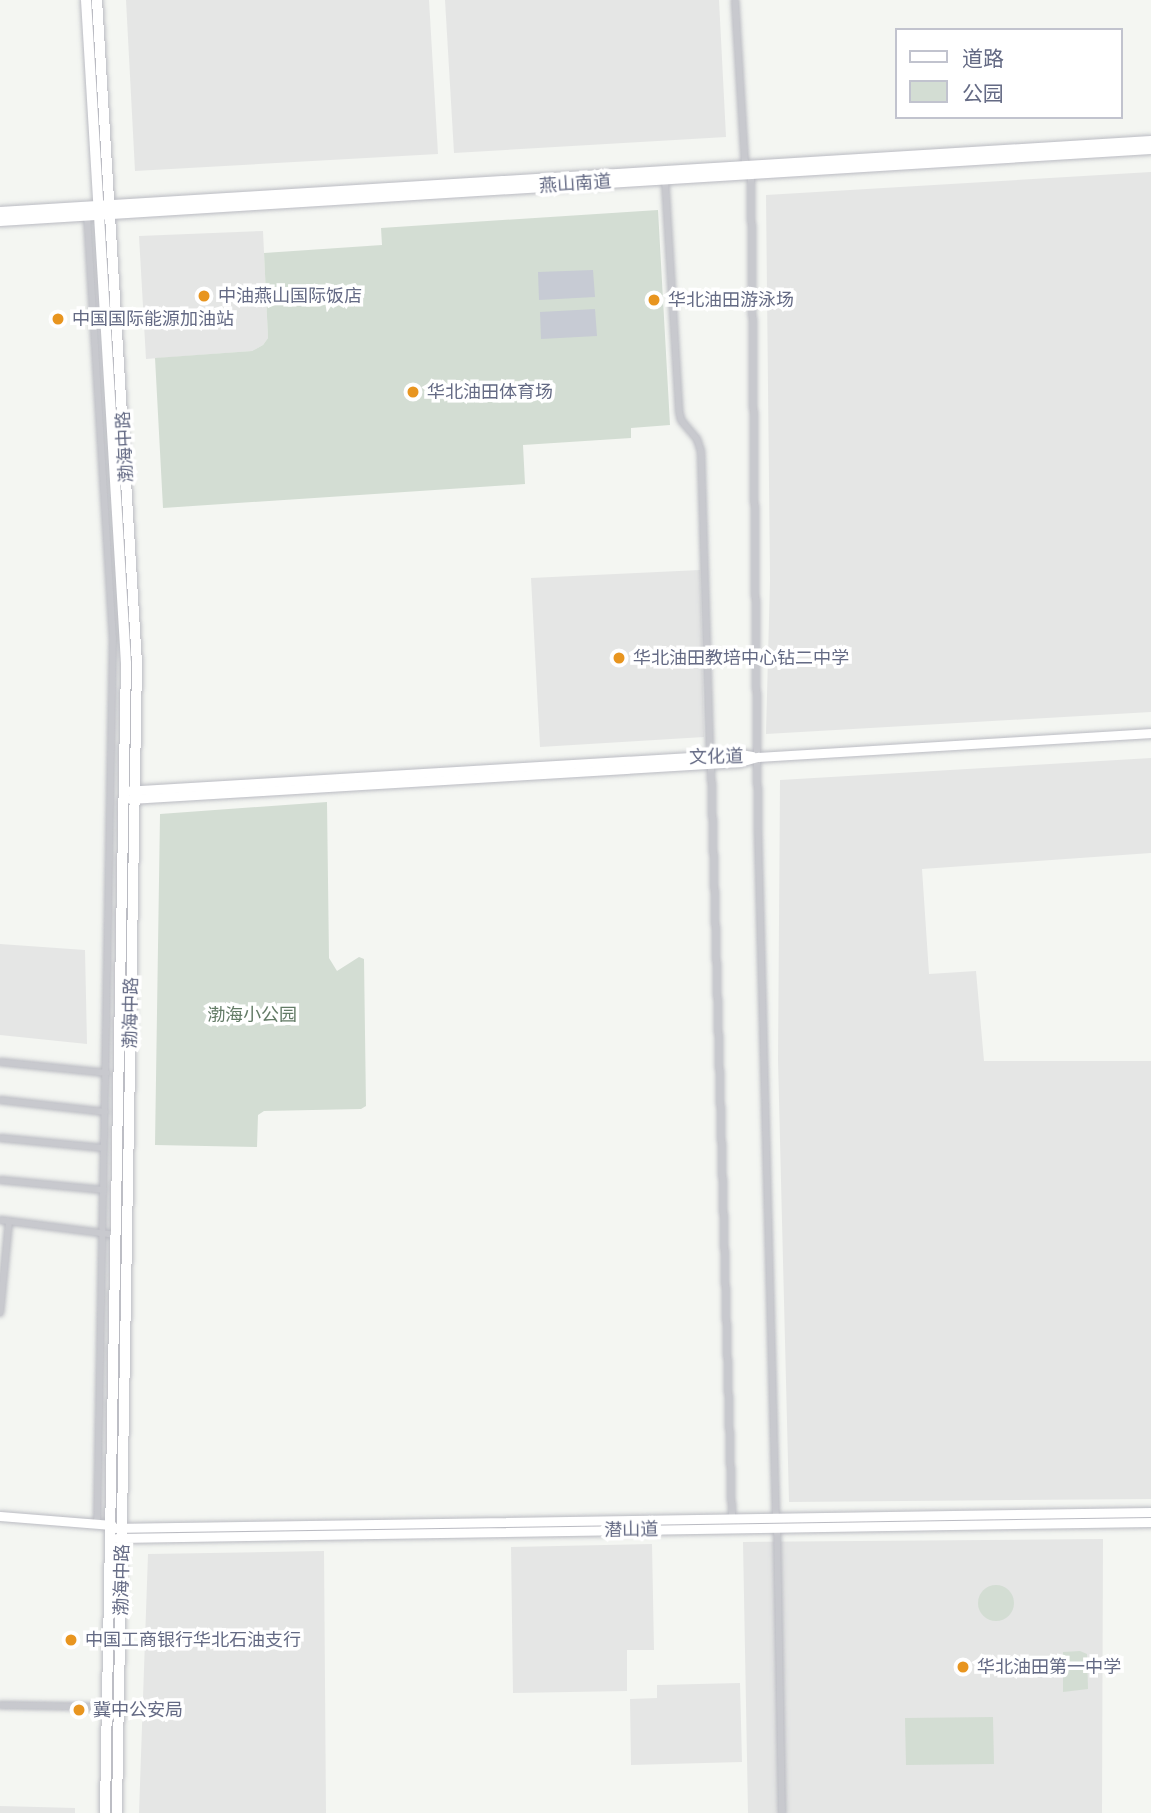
<!DOCTYPE html>
<meta charset="utf-8">
<style>
body{margin:0}
#map{position:relative;width:1151px;height:1813px;overflow:hidden;background:#f4f6f2;font-family:"Varela Round","Noto Sans SC",sans-serif}
div>[style]{position:absolute}
.built>*{inset:0;background:#e5e6e5}
.green>*{inset:0;background:#d3ddd3}
.round{border-radius:50%}
.water>*{inset:0;background:#c7cbd4}
.roads{filter:drop-shadow(0 0 2px #babbc2) drop-shadow(0 0 2px #babbc2)}
.street>*{height:6px;margin:-3px;padding:0 3px;transform-origin:3px;border-radius:3px;background:#c8c9ce}
.secondary>*{height:9px;margin:-4.5px;padding:0 4.5px;transform-origin:4.5px;border-radius:4.5px;background:#fff}
.primary>*{height:10px;margin:-5px;padding:0 5px;transform-origin:5px;border-radius:5px;background:#fff}
.dots>*{width:19px;height:19px;translate:-50% -50%;box-sizing:border-box;border:4px solid #fff;border-radius:50%}
span{translate:-50% -50%;white-space:nowrap;text-align:center;line-height:1.15;-webkit-text-stroke:7px #fff;paint-order:stroke}
.street-label{font-size:18px;color:#646a84}
.poi-label{font-size:18px;color:#646a84}
.left{translate:0 -50%;text-align:left}
.park-label{font-size:18px;color:#637b66}
.legend{position:absolute;left:895px;top:28px;width:228px;height:91px;box-sizing:border-box;background:#fff;border:2px solid #c1c3ce;margin:0;padding:9px 12px;list-style:none;font-size:21px;color:#646a84}
.legend li{display:flex;align-items:center;gap:14px;height:35px}
.legend b{width:35px;border:2px solid #c1c3ce}
</style>
<div id="map">
<div class="built">
<div style="clip-path:polygon(126px 0,429px 0,438px 154px,135px 171px)"></div>
<div style="clip-path:polygon(445px 0,719px 0,726px 137px,454px 153px)"></div>
<div style="clip-path:polygon(1151px 172px,1151px 712px,766px 734px,770px 580px,766px 195px)"></div>
<div style="clip-path:polygon(263px 231px,268px 338px,263px 345px,252px 351px,146px 359px,139px 236px)"></div>
<div style="clip-path:polygon(700px 570px,704px 737px,540px 747px,531px 578px)"></div>
<div style="clip-path:polygon(1151px 758px,1151px 853px,922px 869px,929px 974px,976px 971px,984px 1061px,1151px 1061px,1151px 1499px,789px 1502px,778px 1060px,780px 780px)"></div>
<div style="clip-path:polygon(0 944px,85px 950px,87px 1044px,0 1035px)"></div>
<div style="clip-path:polygon(1103px 1539px,1102px 1813px,748px 1813px,743px 1542px)"></div>
<div style="clip-path:polygon(652px 1544px,654px 1650px,627px 1650px,627px 1691px,513px 1693px,511px 1547px)"></div>
<div style="clip-path:polygon(324px 1551px,326px 1813px,139px 1813px,148px 1554px)"></div>
<div style="clip-path:polygon(740px 1683px,742px 1762px,631px 1765px,630px 1699px,657px 1698px,657px 1685px)"></div>
<div style="clip-path:polygon(0 1806px,75px 1808px,75px 1813px,0 1813px)"></div>
</div>
<div class="green">
<div style="clip-path:polygon(658px 210px,670px 425px,631px 428px,631px 438px,523px 445px,525px 484px,163px 508px,155px 358px,252px 351px,263px 345px,268px 338px,264px 253px,382px 245px,381px 228px)"></div>
<div style="clip-path:polygon(327px 802px,329px 958px,337px 971px,359px 957px,364px 959px,366px 1106px,361px 1109px,264px 1111px,258px 1115px,257px 1147px,155px 1145px,160px 814px)"></div>
<div class="round" style="left:978px;top:1585px;width:36px;height:36px"></div>
<div style="clip-path:polygon(1080px 1651px,1087px 1654px,1088px 1689px,1063px 1692px,1063px 1652px)"></div>
<div style="clip-path:polygon(993px 1717px,994px 1764px,906px 1765px,905px 1718px)"></div>
</div>
<div class="water">
<div style="clip-path:polygon(593px 270px,595px 297px,539px 300px,538px 272px)"></div>
<div style="clip-path:polygon(595px 309px,597px 336px,541px 339px,540px 312px)"></div>
</div>
<div class="roads">
<div class="street">
<div style="left:735px;top:0;width:165px;rotate:86.5deg"></div>
<div style="left:751px;top:174px;width:657px;rotate:89.39deg"></div>
<div style="left:758px;top:831px;width:687px;rotate:88.5deg"></div>
<div style="left:665px;top:179px;width:232px;rotate:86.5deg"></div>
<div style="left:679px;top:411px;width:9px;rotate:77deg"></div>
<div style="left:681px;top:420px;width:25px;rotate:50deg"></div>
<div style="left:697px;top:439px;width:13px;rotate:72deg"></div>
<div style="left:701px;top:451px;width:304px;rotate:88.3deg"></div>
<div style="left:87px;top:215px;width:424px;rotate:86.5deg"></div>
<div style="left:113px;top:638px;width:886px;rotate:91.03deg"></div>
<div style="left:711px;top:763px;width:755px;rotate:88.41deg"></div>
<div style="left:0;top:1062px;width:107px;rotate:5.9deg"></div>
<div style="left:0;top:1100px;width:106px;rotate:6.5deg"></div>
<div style="left:0;top:1138px;width:104px;rotate:5.5deg"></div>
<div style="left:0;top:1180px;width:104px;rotate:5.5deg"></div>
<div style="left:0;top:1220px;width:117px;rotate:7.4deg"></div>
<div style="left:0;top:1313px;width:92px;rotate:-84.4deg"></div>
<div style="left:777px;top:1527px;width:286px;rotate:89deg"></div>
<div style="left:0;top:1705px;width:107px;rotate:1.1deg"></div>
</div>
<div class="secondary">
<div style="left:124px;top:791px;width:617px;rotate:-3.44deg"></div>
<div style="left:740px;top:754px;width:12px;rotate:9deg"></div>
<div style="left:130px;top:799px;width:611px;rotate:-3.47deg"></div>
<div style="left:740px;top:762px;width:19px;rotate:-16deg"></div>
<div style="left:758px;top:757px;width:394px;rotate:-3.5deg"></div>
<div style="left:0;top:1516px;width:112px;rotate:4.6deg"></div>
<div style="left:111px;top:1528px;width:1040px;rotate:-0.88deg"></div>
<div style="left:117px;top:1538px;width:1034px;rotate:-0.89deg"></div>
</div>
<div class="primary">
<div style="left:86px;top:0;width:664px;rotate:86.55deg"></div>
<div style="left:126px;top:663px;width:1150px;rotate:91.05deg"></div>
<div style="left:97px;top:0;width:664px;rotate:86.55deg"></div>
<div style="left:137px;top:663px;width:1150px;rotate:91deg"></div>
<div style="left:0;top:212px;width:1153px;rotate:-3.53deg"></div>
<div style="left:0;top:221px;width:1153px;rotate:-3.58deg"></div>
</div>
</div>
<div class="dots">
<div style="left:204px;top:296px;background:#e8951f"></div>
<div style="left:654px;top:300px;background:#e8951f"></div>
<div style="left:58px;top:319px;background:#e8951f"></div>
<div style="left:413px;top:392px;background:#e8951f"></div>
<div style="left:619px;top:658px;background:#e8951f"></div>
<div style="left:71px;top:1640px;background:#e8951f"></div>
<div style="left:963px;top:1667px;background:#e8951f"></div>
<div style="left:79px;top:1710px;background:#e8951f"></div>
</div>
<div class="street-label">
<span style="left:575px;top:184px;rotate:-4deg">燕山南道</span>
<span style="left:125px;top:447px;rotate:-93deg">渤海中路</span>
<span style="left:716px;top:757px;rotate:-1deg">文化道</span>
<span style="left:131px;top:1013px;rotate:-89deg">渤海中路</span>
<span style="left:631px;top:1530px;rotate:-1deg">潜山道</span>
<span style="left:122px;top:1580px;rotate:-89deg">渤海中路</span>
</div>
<div class="poi-label">
<span class="left" style="left:218px;top:296px">中油燕山国际饭店</span>
<span class="left" style="left:668px;top:300px">华北油田游泳场</span>
<span class="left" style="left:72px;top:319px">中国国际能源加油站</span>
<span class="left" style="left:427px;top:392px">华北油田体育场</span>
<span class="left" style="left:633px;top:658px">华北油田教培中心钻二中学</span>
<span class="left" style="left:85px;top:1640px">中国工商银行华北石油支行</span>
<span class="left" style="left:977px;top:1667px">华北油田第一中学</span>
<span class="left" style="left:93px;top:1710px">冀中公安局</span>
</div>
<div class="park-label">
<span style="left:252px;top:1015px">渤海小公园</span>
</div>
<ul class="legend">
<li><b style="height:9px;background:#fff"></b>道路</li>
<li><b style="height:19px;background:#d3ddd3"></b>公园</li>
</ul>
</div>
